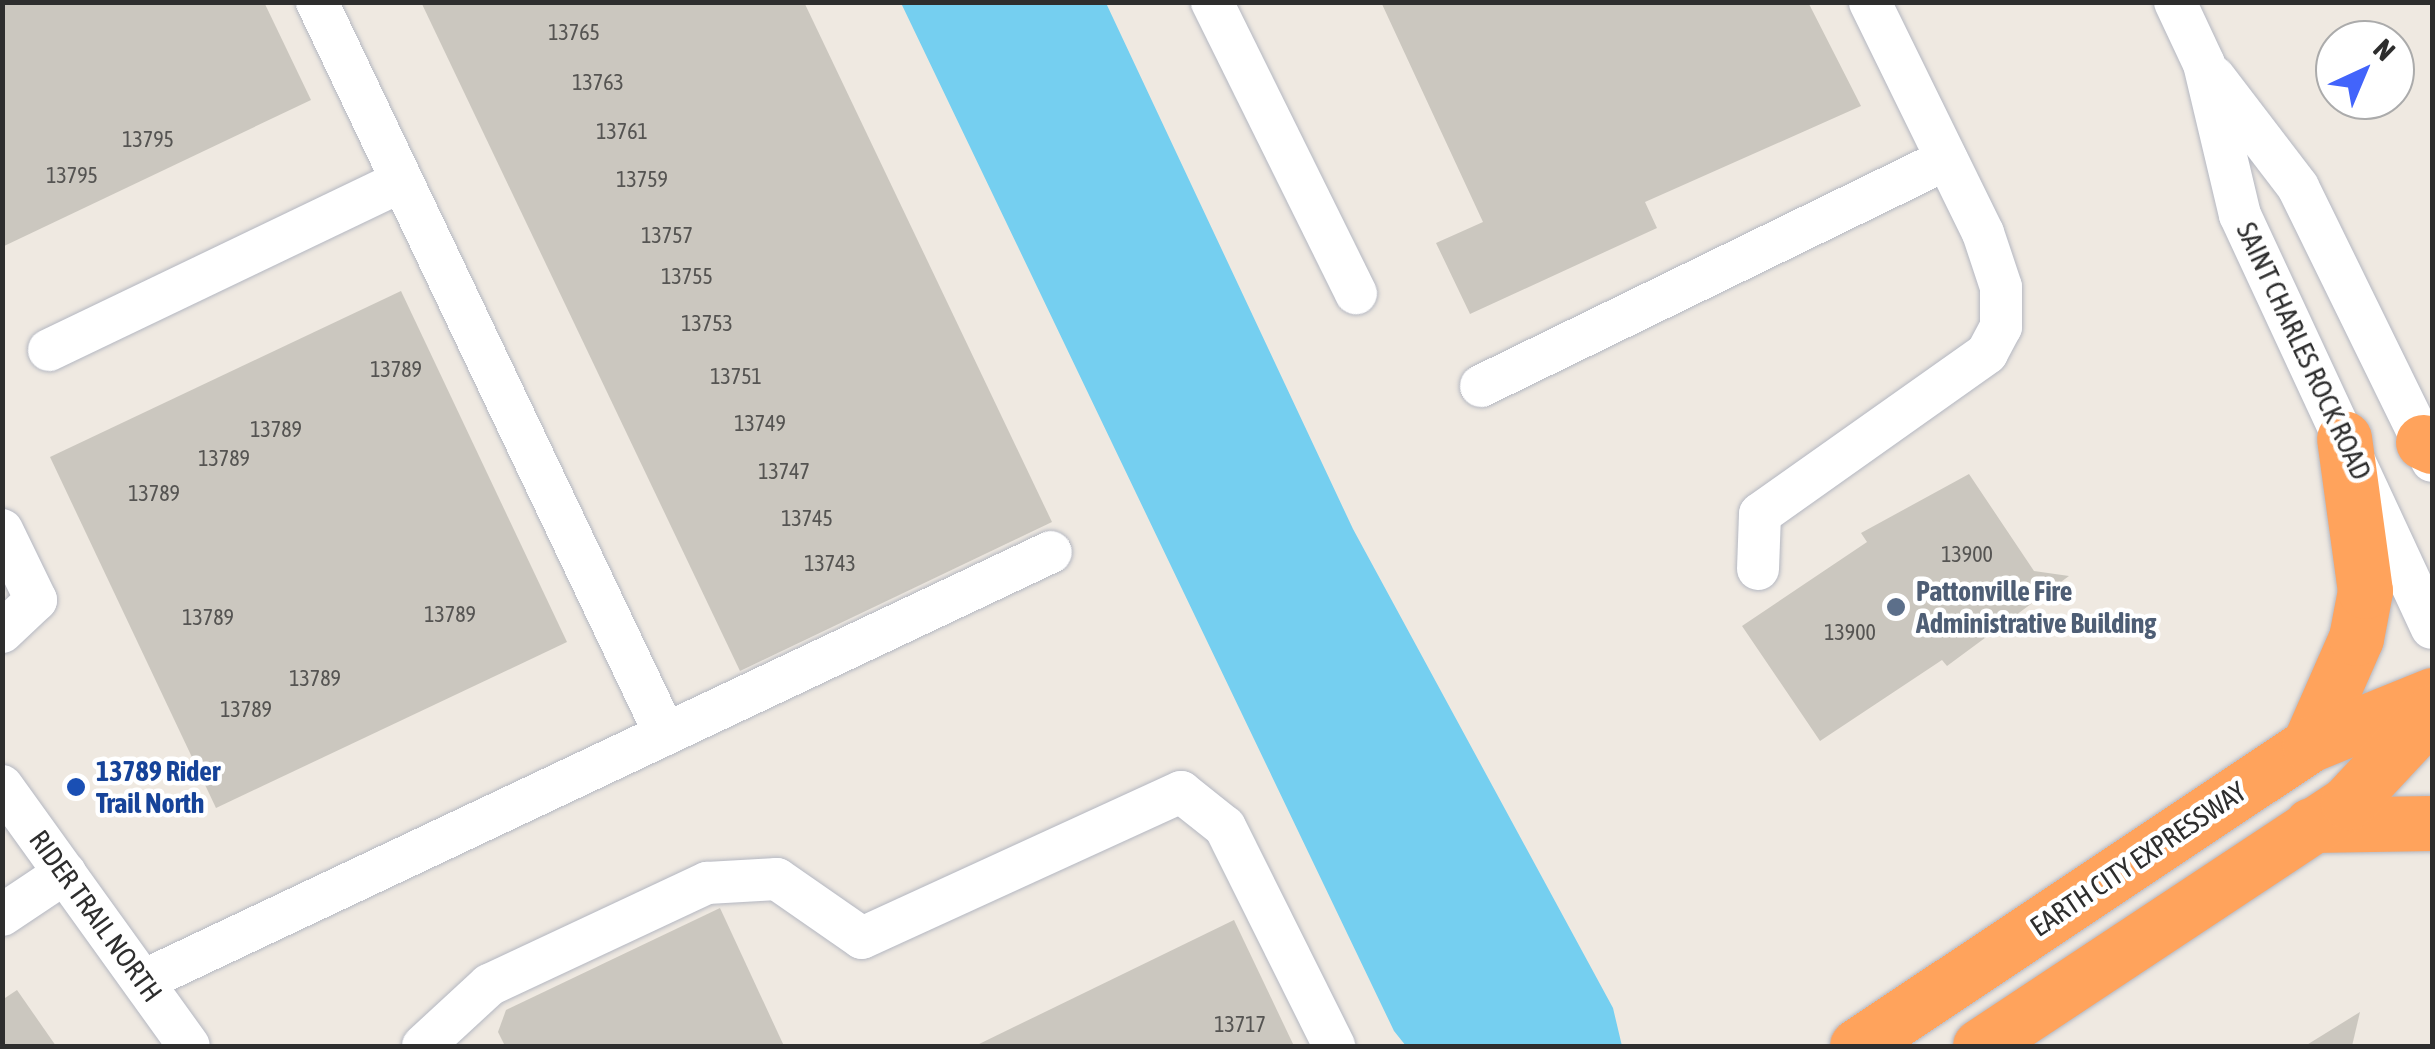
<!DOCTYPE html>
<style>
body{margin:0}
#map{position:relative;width:2435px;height:1049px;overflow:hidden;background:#efe9e1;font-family:"Asap Condensed",sans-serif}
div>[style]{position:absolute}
.water>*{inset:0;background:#75cff0}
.building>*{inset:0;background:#cbc7bf}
.roads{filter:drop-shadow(0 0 2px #b4b7c1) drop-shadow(0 0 2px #b4b7c1)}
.minor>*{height:42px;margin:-21px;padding:0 21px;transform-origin:21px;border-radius:21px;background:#fff}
.highway>*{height:55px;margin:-27.5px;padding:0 27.5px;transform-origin:27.5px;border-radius:27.5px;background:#ffa35c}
.dots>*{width:28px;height:28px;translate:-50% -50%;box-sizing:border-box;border:5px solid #fff;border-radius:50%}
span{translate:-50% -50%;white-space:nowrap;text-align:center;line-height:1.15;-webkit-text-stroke:9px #fff;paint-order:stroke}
.number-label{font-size:22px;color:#555452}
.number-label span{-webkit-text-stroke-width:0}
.street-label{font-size:28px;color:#2e2e2e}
.service-label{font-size:28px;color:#4e5e75;font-weight:700}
.left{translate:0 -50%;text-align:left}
.transit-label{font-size:28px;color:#164399;font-weight:700}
.frame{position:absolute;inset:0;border:5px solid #2e2e2e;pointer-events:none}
.north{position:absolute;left:2315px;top:20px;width:100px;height:100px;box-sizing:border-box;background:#fff;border:2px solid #ababab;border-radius:50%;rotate:44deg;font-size:28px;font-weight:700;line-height:40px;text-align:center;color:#2e2e2e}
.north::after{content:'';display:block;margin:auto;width:35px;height:45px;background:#4264fb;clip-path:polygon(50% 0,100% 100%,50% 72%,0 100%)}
</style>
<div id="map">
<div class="water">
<div style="clip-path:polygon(901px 3px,1106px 3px,1353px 529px,1613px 1008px,1622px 1046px,1406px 1046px,1394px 1031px)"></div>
</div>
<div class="building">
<div style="clip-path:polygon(2px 2px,264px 2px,311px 100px,2px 247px)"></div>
<div style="clip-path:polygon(421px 2px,804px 2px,1052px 522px,740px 671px)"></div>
<div style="clip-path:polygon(1381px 2px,1808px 2px,1861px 106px,1645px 202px,1657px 228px,1470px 314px,1436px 243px,1483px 222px)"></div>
<div style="clip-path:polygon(401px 291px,567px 642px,216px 808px,50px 457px)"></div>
<div style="clip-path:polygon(1969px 474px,2034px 571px,2069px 576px,1947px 666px,1942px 660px,1820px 741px,1742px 626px,1867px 542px,1861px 533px)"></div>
<div style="clip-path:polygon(720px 908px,784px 1046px,505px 1046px,498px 1032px,506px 1010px)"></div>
<div style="clip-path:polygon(1234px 920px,1294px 1046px,975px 1046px)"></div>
<div style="clip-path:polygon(17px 990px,56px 1046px,2px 1046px,2px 1000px)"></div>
<div style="clip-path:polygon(2360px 1012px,2352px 1046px,2305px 1046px)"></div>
</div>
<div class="roads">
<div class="minor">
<div style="left:317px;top:2px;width:811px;rotate:64.57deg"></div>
<div style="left:1212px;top:2px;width:325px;rotate:63.7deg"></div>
<div style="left:2175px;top:2px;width:68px;rotate:64.9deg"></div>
<div style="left:2204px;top:64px;width:155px;rotate:76.6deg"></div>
<div style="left:2240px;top:215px;width:455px;rotate:65.1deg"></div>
<div style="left:2214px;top:77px;width:138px;rotate:52.6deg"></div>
<div style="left:2298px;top:187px;width:305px;rotate:63.9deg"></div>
<div style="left:49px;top:350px;width:391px;rotate:-25.6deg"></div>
<div style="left:1481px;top:386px;width:518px;rotate:-25.97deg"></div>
<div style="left:2px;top:530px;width:78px;rotate:64.1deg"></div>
<div style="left:36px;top:600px;width:47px;rotate:136.7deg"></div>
<div style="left:1758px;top:569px;width:55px;rotate:-87.9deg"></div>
<div style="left:1760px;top:514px;width:278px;rotate:-35.3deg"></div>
<div style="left:1987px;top:353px;width:30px;rotate:-62deg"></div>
<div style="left:2001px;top:327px;width:40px;rotate:-90deg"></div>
<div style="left:2001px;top:287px;width:57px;rotate:-108.4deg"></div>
<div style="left:1983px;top:233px;width:257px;rotate:-116.1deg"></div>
<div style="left:2px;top:786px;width:320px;rotate:54.3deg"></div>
<div style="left:2px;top:915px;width:76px;rotate:-33.7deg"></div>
<div style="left:143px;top:981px;width:1004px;rotate:-25.29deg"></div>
<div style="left:423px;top:1046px;width:90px;rotate:-42.7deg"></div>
<div style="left:489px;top:985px;width:241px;rotate:-25.1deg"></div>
<div style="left:707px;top:883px;width:70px;rotate:-3.3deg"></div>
<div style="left:777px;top:879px;width:103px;rotate:34.8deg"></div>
<div style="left:862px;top:938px;width:351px;rotate:-24.6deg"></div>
<div style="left:1181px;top:792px;width:56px;rotate:38.5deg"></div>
<div style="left:1225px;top:827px;width:245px;rotate:63.5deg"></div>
</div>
<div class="highway">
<div style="left:2423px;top:442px;width:10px;rotate:24deg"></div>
<div style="left:2309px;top:745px;width:117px;rotate:-66.3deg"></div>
<div style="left:2356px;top:638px;width:48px;rotate:-79.2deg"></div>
<div style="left:2365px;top:591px;width:154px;rotate:-97.8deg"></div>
<div style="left:2311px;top:825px;width:121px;rotate:-0.9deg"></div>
<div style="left:1857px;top:1046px;width:543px;rotate:-33.66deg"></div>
<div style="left:2309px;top:745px;width:133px;rotate:-22.1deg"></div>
<div style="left:1980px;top:1046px;width:442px;rotate:-33.5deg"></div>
<div style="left:2348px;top:802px;width:123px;rotate:-47deg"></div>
</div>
</div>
<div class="dots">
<div style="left:1896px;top:607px;background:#5c6f8a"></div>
<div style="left:76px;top:787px;background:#1a4fb4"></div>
</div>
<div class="number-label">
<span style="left:574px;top:33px">13765</span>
<span style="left:598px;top:83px">13763</span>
<span style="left:622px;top:132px">13761</span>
<span style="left:148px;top:140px">13795</span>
<span style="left:72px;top:176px">13795</span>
<span style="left:642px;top:180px">13759</span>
<span style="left:667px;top:236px">13757</span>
<span style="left:687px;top:277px">13755</span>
<span style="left:707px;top:324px">13753</span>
<span style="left:396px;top:370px">13789</span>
<span style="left:736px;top:377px">13751</span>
<span style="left:760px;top:424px">13749</span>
<span style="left:276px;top:430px">13789</span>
<span style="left:224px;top:459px">13789</span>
<span style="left:784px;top:472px">13747</span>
<span style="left:154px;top:494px">13789</span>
<span style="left:807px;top:519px">13745</span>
<span style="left:1967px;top:555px">13900</span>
<span style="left:830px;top:564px">13743</span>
<span style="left:450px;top:615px">13789</span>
<span style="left:208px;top:618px">13789</span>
<span style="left:1850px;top:633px">13900</span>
<span style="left:315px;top:679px">13789</span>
<span style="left:246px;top:710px">13789</span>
<span style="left:1240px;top:1025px">13717</span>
</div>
<div class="street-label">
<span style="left:2304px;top:351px;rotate:65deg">SAINT CHARLES ROCK ROAD</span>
<span style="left:2138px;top:859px;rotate:-34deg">EARTH CITY EXPRESSWAY</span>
<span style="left:96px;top:916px;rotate:54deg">RIDER TRAIL NORTH</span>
</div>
<div class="service-label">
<span class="left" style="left:1916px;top:607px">Pattonville Fire<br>Administrative Building</span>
</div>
<div class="transit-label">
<span class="left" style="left:96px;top:787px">13789 Rider<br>Trail North</span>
</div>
<div class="frame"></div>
<div class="north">N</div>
</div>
